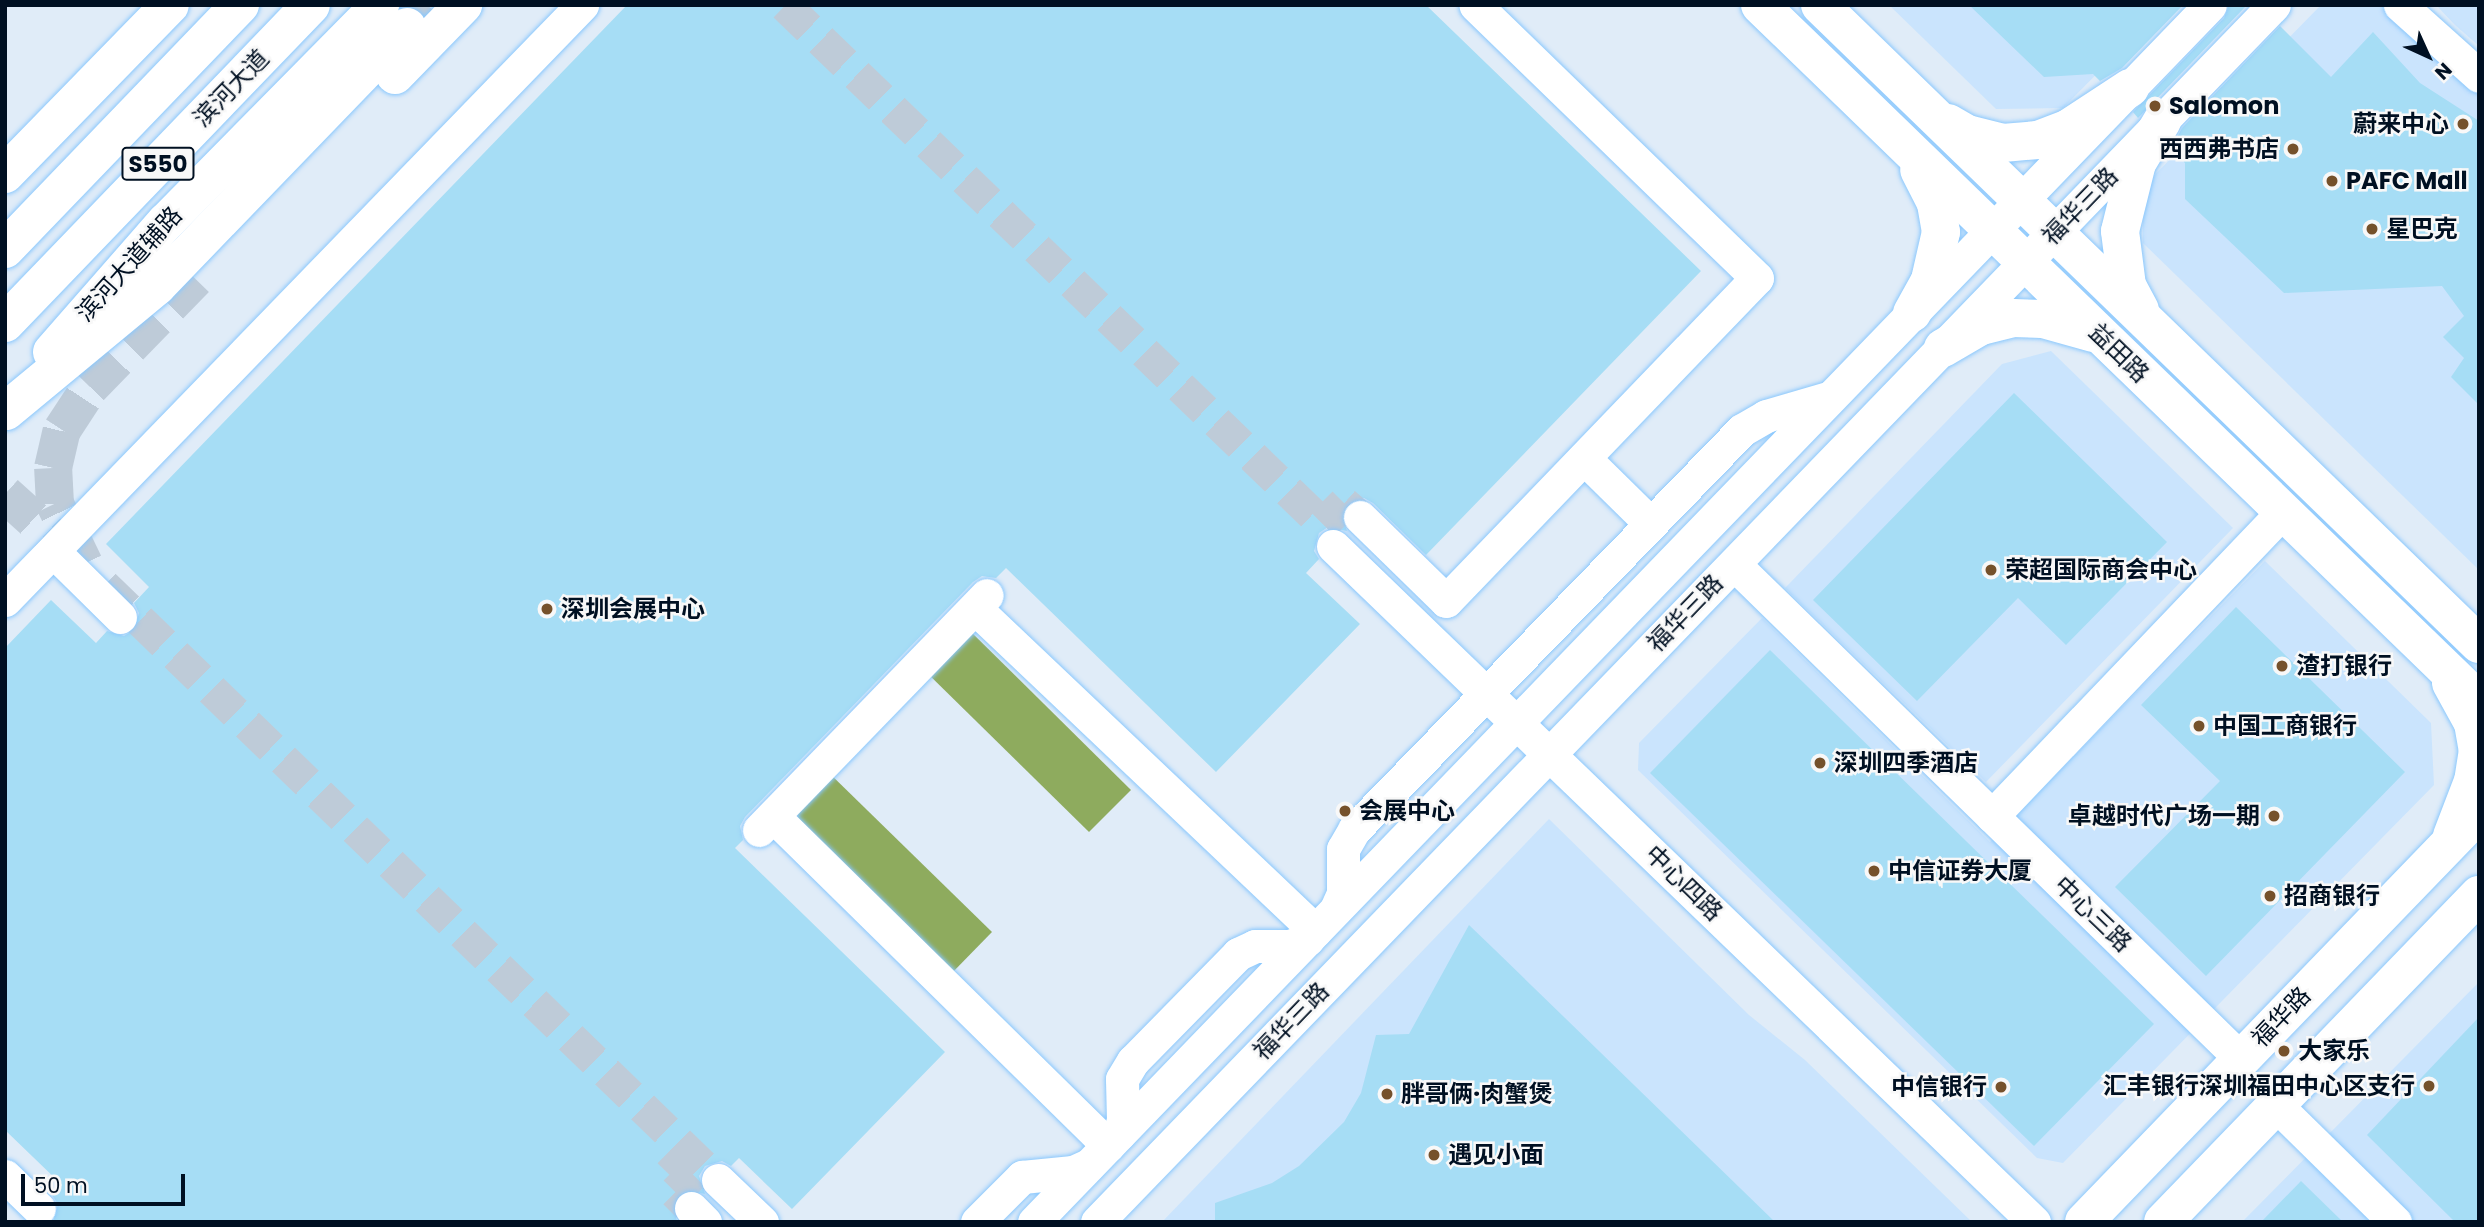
<!DOCTYPE html>
<meta charset="utf-8">
<style>
body{margin:0}
#map{position:relative;width:2484px;height:1227px;overflow:hidden;background:#e0ecf8;font-family:Poppins,"Noto Sans SC",sans-serif}
div>[style]{position:absolute}
.built>*{inset:0;background:#cae4fd}
.water>*{inset:0;background:#8eab5e}
.building>*{inset:0;background:#a6ddf5}
.minor-tunnel>*{height:33px;margin-top:-16.5px;transform-origin:0;background:repeating-linear-gradient(90deg,#becbd8 0 33px,transparent 0 50px)}
.major-tunnel>*{height:38px;margin-top:-19px;transform-origin:0;background:repeating-linear-gradient(90deg,#becbd8 0 38px,transparent 0 57px)}
.roads{filter:drop-shadow(0 0 2px #8bc8fd) drop-shadow(0 0 2px #8bc8fd)}
.minor>*{height:33px;margin:-16.5px;padding:0 16.5px;transform-origin:16.5px;border-radius:16.5px;background:#fff}
.major>*{height:38px;margin:-19px;padding:0 19px;transform-origin:19px;border-radius:19px;background:#fff}
.highway>*{height:38px;margin:-19px;padding:0 19px;transform-origin:19px;border-radius:19px;background:#fff}
.dots>*{width:19px;height:19px;translate:-50% -50%;box-sizing:border-box;border:4px solid #f8f8f8;border-radius:50%}
span{translate:-50% -50%;white-space:nowrap;text-align:center;line-height:1.15;-webkit-text-stroke:5px #f8f8f8;paint-order:stroke}
.shield-label span{padding:2px 5px;background:#f8f8f8;border:2px solid;border-radius:5px;-webkit-text-stroke-width:0}
.shield-label{font-size:23px;color:#001022;font-weight:700}
.street-label{font-size:24px;color:#001022}
.poi-label{font-size:24px;color:#001022;font-weight:700}
.left{translate:0 -50%;text-align:left}
.right{translate:-100% -50%;text-align:right}
.frame{position:absolute;inset:0;border:7px solid #001022;pointer-events:none}
.north{position:absolute;left:2393px;top:21px;width:70px;height:70px;-webkit-text-stroke:5px #f8f8f8;paint-order:stroke;rotate:135deg;font-size:19px;font-weight:700;line-height:28px;text-align:center;color:#001022}
.north::after{content:'';display:block;margin:auto;width:24px;height:32px;background:#001022;clip-path:polygon(50% 0,100% 100%,50% 72%,0 100%)}
.scale{position:absolute;left:21px;top:1174px;width:164px;height:32px;box-sizing:border-box;border:4px solid #001022;border-top:0;padding-left:9px;font-size:21px;line-height:24px;white-space:nowrap;color:#001022;-webkit-text-stroke:5px #f8f8f8;paint-order:stroke}
</style>
<div id="map">
<div class="built">
<div style="clip-path:polygon(1889px 5px,2165px 5px,2063px 108px,1996px 109px)"></div>
<div style="clip-path:polygon(2321px 5px,2385px 5px,2479px 89px,2479px 570px,2143px 243px,2143px 187px)"></div>
<div style="clip-path:polygon(2436px 5px,2479px 5px,2479px 46px,2455px 25px)"></div>
<div style="clip-path:polygon(2051px 351px,2233px 528px,1986px 782px,1785px 588px,2002px 364px)"></div>
<div style="clip-path:polygon(2265px 561px,2431px 723px,2434px 785px,2063px 1163px,2037px 1158px,1638px 770px,1639px 743px,1762px 618px,1990px 842px)"></div>
<div style="clip-path:polygon(1549px 819px,1749px 1015px,1805px 1060px,1972px 1222px,1162px 1222px)"></div>
<div style="clip-path:polygon(2479px 982px,2479px 1222px,2242px 1222px)"></div>
</div>
<div class="water">
<div style="clip-path:polygon(963px 624px,1131px 790px,1089px 832px,921px 667px)"></div>
<div style="clip-path:polygon(824px 768px,992px 932px,950px 975px,782px 810px)"></div>
</div>
<div class="building">
<div style="clip-path:polygon(627px 5px,1426px 5px,1701px 271px,1426px 555px,1373px 503px,1364px 498px,1347px 503px,1341px 513px,1347px 531px,1328px 527px,1319px 533px,1314px 551px,1319px 559px,1306px 573px,1360px 624px,1216px 772px,1006px 568px,996px 578px,982px 576px,973px 582px,745px 817px,740px 826px,743px 840px,735px 848px,945px 1052px,792px 1209px,739px 1158px,731px 1166px,722px 1161px,705px 1166px,699px 1176px,705px 1194px,685px 1190px,673px 1202px,677px 1222px,53px 1222px,58px 1204px,52px 1195px,62px 1185px,5px 1130px,5px 648px,51px 600px,96px 643px,107px 631px,124px 636px,134px 630px,139px 613px,134px 603px,149px 587px,106px 544px)"></div>
<div style="clip-path:polygon(1969px 5px,2183px 5px,2122px 68px,2100px 81px,2093px 74px,2044px 77px)"></div>
<div style="clip-path:polygon(2229px 5px,2247px 5px,2138px 118px,2133px 112px,2224px 18px)"></div>
<div style="clip-path:polygon(2280px 26px,2331px 77px,2373px 32px,2420px 83px,2479px 121px,2479px 405px,2451px 377px,2464px 358px,2443px 337px,2464px 316px,2442px 286px,2284px 293px,2185px 199px,2185px 163px,2171px 149px,2182px 128px)"></div>
<div style="clip-path:polygon(2014px 393px,2167px 542px,2066px 645px,2018px 598px,1917px 701px,1813px 600px)"></div>
<div style="clip-path:polygon(2236px 607px,2405px 772px,2206px 976px,2115px 887px,2220px 781px,2141px 705px)"></div>
<div style="clip-path:polygon(1770px 650px,2154px 1024px,2034px 1146px,1650px 773px)"></div>
<div style="clip-path:polygon(1469px 925px,1494px 949px,1775px 1222px,1215px 1222px,1215px 1203px,1272px 1183px,1299px 1166px,1344px 1122px,1361px 1093px,1376px 1035px,1409px 1034px)"></div>
<div style="clip-path:polygon(2479px 1017px,2479px 1222px,2455px 1222px,2367px 1135px)"></div>
<div style="clip-path:polygon(2301px 1181px,2343px 1222px,2261px 1222px)"></div>
</div>
<div class="minor-tunnel">
<div style="left:785px;top:5px;width:748px;rotate:43.97deg"></div>
<div style="left:1323px;top:524px;width:30px;rotate:-45deg"></div>
<div style="left:1344px;top:503px;width:21px;rotate:41deg"></div>
<div style="left:104px;top:585px;width:855px;rotate:44.1deg"></div>
<div style="left:669px;top:1151px;width:33px;rotate:44deg"></div>
<div style="left:693px;top:1174px;width:25px;rotate:135deg"></div>
<div style="left:675px;top:1192px;width:23px;rotate:45deg"></div>
</div>
<div class="major-tunnel">
<div style="left:407px;top:27px;width:30px;rotate:-46deg"></div>
<div style="left:5px;top:494px;width:85px;rotate:42.1deg"></div>
<div style="left:84px;top:564px;width:67px;rotate:-115.8deg"></div>
<div style="left:55px;top:504px;width:36px;rotate:-93deg"></div>
<div style="left:53px;top:468px;width:39px;rotate:-77deg"></div>
<div style="left:62px;top:430px;width:51px;rotate:-56.9deg"></div>
<div style="left:90px;top:387px;width:151px;rotate:-45.8deg"></div>
</div>
<div class="roads">
<div class="minor">
<div style="left:2400px;top:5px;width:106px;rotate:41.9deg"></div>
<div style="left:1584px;top:458px;width:94px;rotate:44.6deg"></div>
<div style="left:1360px;top:517px;width:120px;rotate:44.3deg"></div>
<div style="left:1446px;top:601px;width:448px;rotate:-46.1deg"></div>
<div style="left:1757px;top:278px;width:392px;rotate:-135.9deg"></div>
<div style="left:1333px;top:546px;width:974px;rotate:43.96deg"></div>
<div style="left:53px;top:551px;width:94px;rotate:44.6deg"></div>
<div style="left:1734px;top:564px;width:709px;rotate:44.31deg"></div>
<div style="left:5px;top:600px;width:829px;rotate:-45.88deg"></div>
<div style="left:975px;top:608px;width:469px;rotate:43.5deg"></div>
<div style="left:773px;top:816px;width:470px;rotate:44.5deg"></div>
<div style="left:1992px;top:816px;width:421px;rotate:-46.3deg"></div>
<div style="left:759px;top:830px;width:327px;rotate:-45.9deg"></div>
<div style="left:1336px;top:909px;width:17px;rotate:-66deg"></div>
<div style="left:1343px;top:893px;width:44px;rotate:-90deg"></div>
<div style="left:1343px;top:849px;width:22px;rotate:-60deg"></div>
<div style="left:1354px;top:830px;width:557px;rotate:-45.87deg"></div>
<div style="left:1742px;top:430px;width:28px;rotate:-30deg"></div>
<div style="left:1766px;top:416px;width:65px;rotate:-16.2deg"></div>
<div style="left:2276px;top:1105px;width:167px;rotate:44.5deg"></div>
<div style="left:1119px;top:1134px;width:15px;rotate:-74deg"></div>
<div style="left:1123px;top:1120px;width:41px;rotate:-91.4deg"></div>
<div style="left:1122px;top:1079px;width:21px;rotate:-59deg"></div>
<div style="left:1133px;top:1061px;width:150px;rotate:-45.5deg"></div>
<div style="left:1238px;top:954px;width:19px;rotate:-25deg"></div>
<div style="left:1255px;top:946px;width:35px"></div>
<div style="left:1290px;top:946px;width:19px;rotate:-21deg"></div>
<div style="left:5px;top:1176px;width:47px;rotate:44.1deg"></div>
<div style="left:718px;top:1180px;width:61px;rotate:43.7deg"></div>
<div style="left:691px;top:1208px;width:20px;rotate:45deg"></div>
<div style="left:977px;top:1222px;width:64px;rotate:-45deg"></div>
<div style="left:1022px;top:1177px;width:51px;rotate:-5.6deg"></div>
<div style="left:1073px;top:1172px;width:17px;rotate:-24deg"></div>
<div style="left:1034px;top:1222px;width:1692px;rotate:-45.98deg"></div>
<div style="left:1097px;top:1222px;width:1693px;rotate:-45.96deg"></div>
</div>
<div class="major">
<div style="left:1760px;top:5px;width:1001px;rotate:44.07deg"></div>
<div style="left:1820px;top:5px;width:918px;rotate:44.12deg"></div>
<div style="left:395px;top:75px;width:98px;rotate:-45.8deg"></div>
<div style="left:1948px;top:123px;width:22px;rotate:30deg"></div>
<div style="left:1967px;top:134px;width:37px;rotate:14deg"></div>
<div style="left:2003px;top:143px;width:35px;rotate:-5deg"></div>
<div style="left:2038px;top:140px;width:33px;rotate:-21deg"></div>
<div style="left:2069px;top:128px;width:73px;rotate:-33.3deg"></div>
<div style="left:5px;top:174px;width:236px;rotate:-45.7deg"></div>
<div style="left:2140px;top:310px;width:27px;rotate:-118deg"></div>
<div style="left:2127px;top:286px;width:55px;rotate:-97.3deg"></div>
<div style="left:2120px;top:231px;width:70px;rotate:-76deg"></div>
<div style="left:2137px;top:163px;width:49px;rotate:-59.2deg"></div>
<div style="left:1912px;top:313px;width:38px;rotate:-61deg"></div>
<div style="left:1930px;top:280px;width:49px;rotate:-77.1deg"></div>
<div style="left:1941px;top:232px;width:29px;rotate:-100deg"></div>
<div style="left:1936px;top:203px;width:37px;rotate:-117deg"></div>
<div style="left:1943px;top:348px;width:44px;rotate:-30.1deg"></div>
<div style="left:1981px;top:326px;width:33px;rotate:-14deg"></div>
<div style="left:2013px;top:318px;width:30px;rotate:2deg"></div>
<div style="left:2043px;top:319px;width:52px;rotate:15.6deg"></div>
<div style="left:52px;top:352px;width:173px;rotate:-48.8deg"></div>
<div style="left:166px;top:222px;width:305px;rotate:-45.4deg"></div>
<div style="left:6px;top:411px;width:196px;rotate:-39.6deg"></div>
<div style="left:157px;top:286px;width:360px;rotate:-46deg"></div>
<div style="left:2451px;top:683px;width:46px;rotate:61.2deg"></div>
<div style="left:2473px;top:723px;width:27px;rotate:80deg"></div>
<div style="left:2478px;top:750px;width:31px;rotate:99deg"></div>
<div style="left:2473px;top:781px;width:59px;rotate:110.9deg"></div>
<div style="left:2084px;top:1222px;width:569px;rotate:-46deg"></div>
<div style="left:2163px;top:1222px;width:455px;rotate:-46deg"></div>
</div>
<div class="highway">
<div style="left:5px;top:249px;width:339px;rotate:-46.1deg"></div>
<div style="left:5px;top:323px;width:441px;rotate:-46.1deg"></div>
</div>
</div>
<div class="dots">
<div style="left:2155px;top:106px;background:#75512b"></div>
<div style="left:2463px;top:124px;background:#75512b"></div>
<div style="left:2293px;top:149px;background:#75512b"></div>
<div style="left:2332px;top:181px;background:#75512b"></div>
<div style="left:2372px;top:229px;background:#75512b"></div>
<div style="left:1991px;top:570px;background:#75512b"></div>
<div style="left:547px;top:609px;background:#75512b"></div>
<div style="left:2282px;top:666px;background:#75512b"></div>
<div style="left:2199px;top:726px;background:#75512b"></div>
<div style="left:1820px;top:763px;background:#75512b"></div>
<div style="left:1345px;top:811px;background:#75512b"></div>
<div style="left:2274px;top:816px;background:#75512b"></div>
<div style="left:1874px;top:871px;background:#75512b"></div>
<div style="left:2270px;top:896px;background:#75512b"></div>
<div style="left:2284px;top:1051px;background:#75512b"></div>
<div style="left:2429px;top:1086px;background:#75512b"></div>
<div style="left:2001px;top:1087px;background:#75512b"></div>
<div style="left:1387px;top:1094px;background:#75512b"></div>
<div style="left:1434px;top:1155px;background:#75512b"></div>
</div>
<div class="shield-label">
<span style="left:158px;top:164px">S550</span>
</div>
<div class="street-label">
<span style="left:231px;top:88px;rotate:-46deg">滨河大道</span>
<span style="left:2080px;top:206px;rotate:-46deg">福华三路</span>
<span style="left:129px;top:264px;rotate:-48deg">滨河大道辅路</span>
<span style="left:2119px;top:353px;rotate:44deg">益田路</span>
<span style="left:1685px;top:613px;rotate:-46deg">福华三路</span>
<span style="left:1684px;top:883px;rotate:44deg">中心四路</span>
<span style="left:2093px;top:914px;rotate:44deg">中心三路</span>
<span style="left:2281px;top:1017px;rotate:-46deg">福华路</span>
<span style="left:1291px;top:1021px;rotate:-46deg">福华三路</span>
</div>
<div class="poi-label">
<span class="left" style="left:2169px;top:106px">Salomon</span>
<span class="right" style="left:2449px;top:124px">蔚来中心</span>
<span class="right" style="left:2279px;top:149px">西西弗书店</span>
<span class="left" style="left:2346px;top:181px">PAFC Mall</span>
<span class="left" style="left:2386px;top:229px">星巴克</span>
<span class="left" style="left:2005px;top:570px">荣超国际商会中心</span>
<span class="left" style="left:561px;top:609px">深圳会展中心</span>
<span class="left" style="left:2296px;top:666px">渣打银行</span>
<span class="left" style="left:2213px;top:726px">中国工商银行</span>
<span class="left" style="left:1834px;top:763px">深圳四季酒店</span>
<span class="left" style="left:1359px;top:811px">会展中心</span>
<span class="right" style="left:2260px;top:816px">卓越时代广场一期</span>
<span class="left" style="left:1888px;top:871px">中信证券大厦</span>
<span class="left" style="left:2284px;top:896px">招商银行</span>
<span class="left" style="left:2298px;top:1051px">大家乐</span>
<span class="right" style="left:2415px;top:1086px">汇丰银行深圳福田中心区支行</span>
<span class="right" style="left:1987px;top:1087px">中信银行</span>
<span class="left" style="left:1401px;top:1094px">胖哥俩·肉蟹煲</span>
<span class="left" style="left:1448px;top:1155px">遇见小面</span>
</div>
<div class="frame"></div>
<div class="north">N</div>
<div class="scale">50 m</div>
</div>
